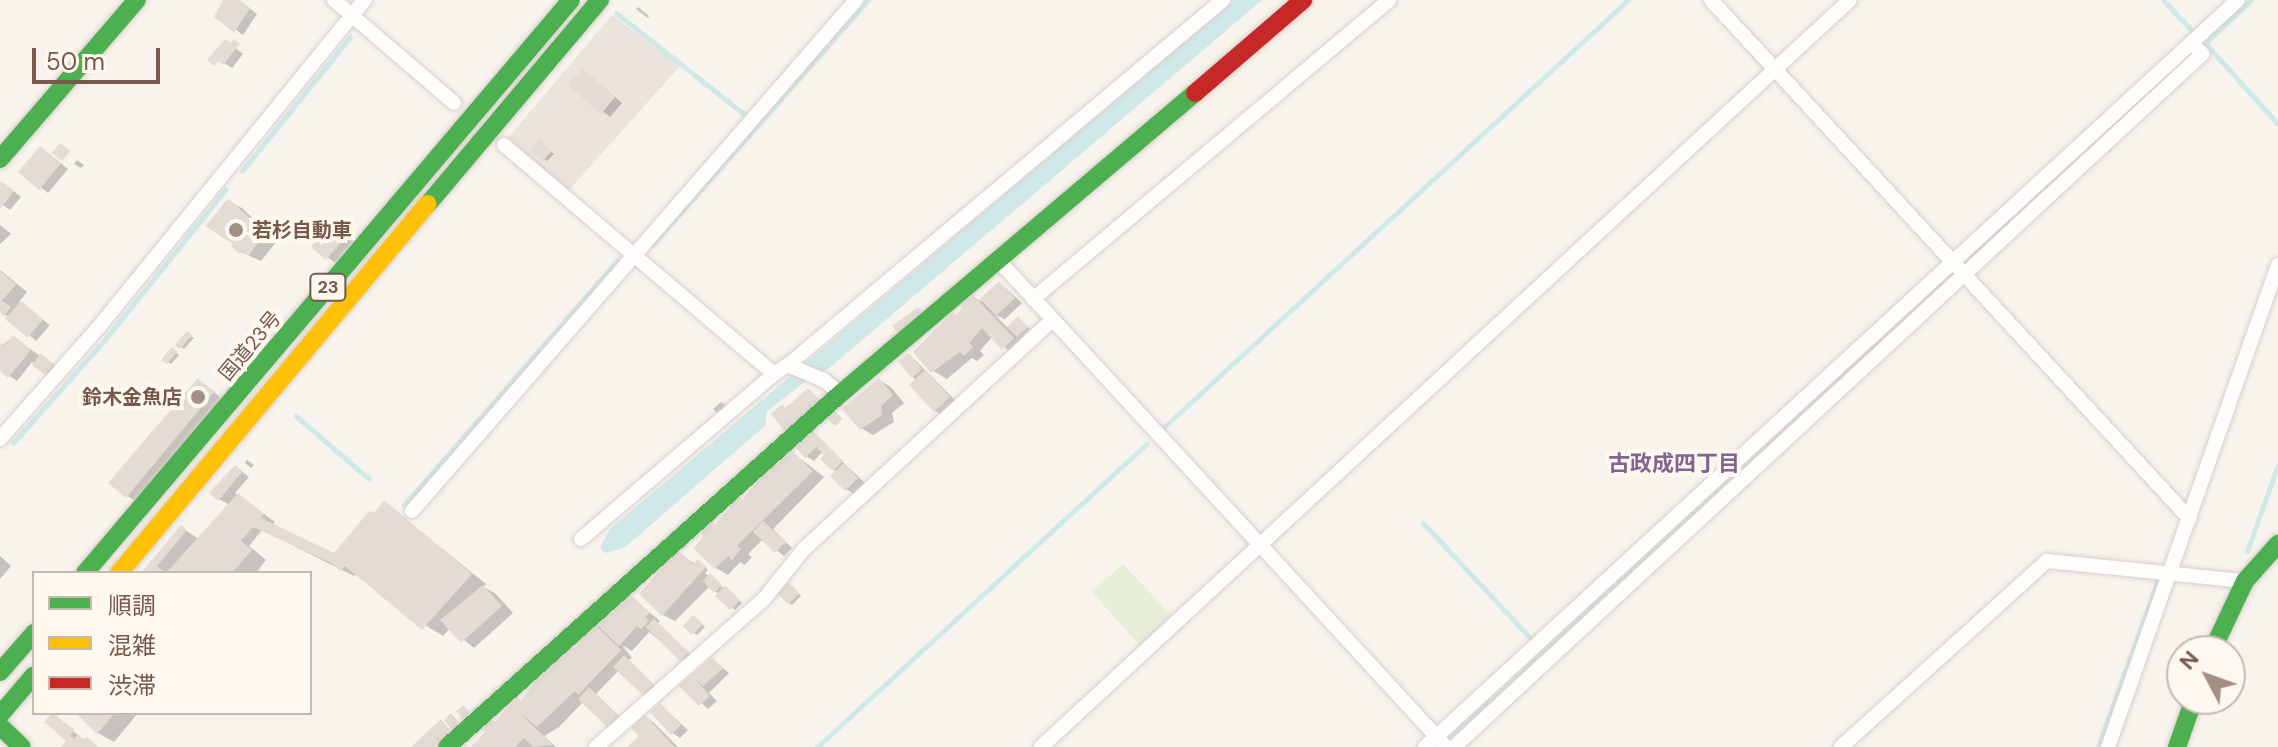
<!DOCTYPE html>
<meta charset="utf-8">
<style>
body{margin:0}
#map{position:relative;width:2278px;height:747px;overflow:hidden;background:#f8f3ed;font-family:"DM Sans","Noto Sans JP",sans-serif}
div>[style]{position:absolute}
.industrial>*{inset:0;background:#ebe3de}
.green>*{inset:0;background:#e6eed8}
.water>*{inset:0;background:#cfe8e8}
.shadow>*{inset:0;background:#0003}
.stream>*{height:5px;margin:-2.5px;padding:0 2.5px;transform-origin:2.5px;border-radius:2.5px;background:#cfe8e8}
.building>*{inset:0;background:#e4dbd5}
.roads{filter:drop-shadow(0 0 2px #d7cfca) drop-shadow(0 0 2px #d7cfca)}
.street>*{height:14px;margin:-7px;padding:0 7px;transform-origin:7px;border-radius:7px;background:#fefdfc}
.fast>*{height:18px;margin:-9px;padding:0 9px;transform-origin:9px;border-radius:9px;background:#4caf50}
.slow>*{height:18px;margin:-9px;padding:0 9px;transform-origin:9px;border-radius:9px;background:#ffc107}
.jam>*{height:18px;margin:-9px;padding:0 9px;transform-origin:9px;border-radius:9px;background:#c62828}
.dots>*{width:22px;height:22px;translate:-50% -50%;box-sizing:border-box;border:4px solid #fff8ef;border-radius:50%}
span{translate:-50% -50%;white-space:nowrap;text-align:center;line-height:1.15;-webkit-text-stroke:8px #fff8ef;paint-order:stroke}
.shield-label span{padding:2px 6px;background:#fff8ef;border:2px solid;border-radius:6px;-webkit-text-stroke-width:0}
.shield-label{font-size:18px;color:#77594c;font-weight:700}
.poi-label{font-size:20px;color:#77594c;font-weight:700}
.left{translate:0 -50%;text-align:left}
.right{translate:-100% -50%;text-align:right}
.street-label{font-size:20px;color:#77594c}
.neighbourhood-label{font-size:22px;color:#806593;font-weight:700}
.legend{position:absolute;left:32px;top:571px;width:280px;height:144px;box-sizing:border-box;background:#fff8ef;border:2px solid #c9b8ae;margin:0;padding:10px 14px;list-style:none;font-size:24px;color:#77594c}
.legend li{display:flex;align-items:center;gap:16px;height:40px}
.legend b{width:40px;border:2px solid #c9b8ae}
.north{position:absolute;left:2166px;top:635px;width:80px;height:80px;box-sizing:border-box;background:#fff8ef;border:2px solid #c9b8ae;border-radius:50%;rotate:311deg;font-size:22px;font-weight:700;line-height:32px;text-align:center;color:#77594c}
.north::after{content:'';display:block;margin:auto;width:28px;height:36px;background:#a48f84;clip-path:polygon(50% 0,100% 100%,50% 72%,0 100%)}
.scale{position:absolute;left:32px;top:48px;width:128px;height:36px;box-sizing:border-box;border:4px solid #77594c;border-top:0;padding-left:10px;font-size:24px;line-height:28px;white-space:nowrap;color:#77594c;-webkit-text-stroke:6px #fff8ef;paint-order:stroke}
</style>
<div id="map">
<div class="industrial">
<div style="clip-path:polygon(612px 15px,680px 66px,569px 190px,507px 139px)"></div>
</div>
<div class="green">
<div style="clip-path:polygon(1123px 564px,1174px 618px,1141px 647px,1092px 592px)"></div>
</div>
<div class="water">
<div style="clip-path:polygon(1234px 0,1262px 0,828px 369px,811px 377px,766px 412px,766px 425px,624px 548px,605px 553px,600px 548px,610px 529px)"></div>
</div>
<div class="shadow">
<div style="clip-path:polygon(231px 0,239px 0,257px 14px,243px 35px,217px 16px)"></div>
<div style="clip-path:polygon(638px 7px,649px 16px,648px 18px,636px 9px)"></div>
<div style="clip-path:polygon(233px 46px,243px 54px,232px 68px,224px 63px)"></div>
<div style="clip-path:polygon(590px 76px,622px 103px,610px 117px,570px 85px)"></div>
<div style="clip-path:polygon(543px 144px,554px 154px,547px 161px,544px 159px)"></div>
<div style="clip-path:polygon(48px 153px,68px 169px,48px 193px,21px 172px)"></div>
<div style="clip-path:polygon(77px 160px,84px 165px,81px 168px,74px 164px)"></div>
<div style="clip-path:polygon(0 186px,10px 188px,21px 197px,10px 210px,0 203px)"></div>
<div style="clip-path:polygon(226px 201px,242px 208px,277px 241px,261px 261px,241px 252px,236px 243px,208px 225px)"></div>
<div style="clip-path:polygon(335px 223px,356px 238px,335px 263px,314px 247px)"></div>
<div style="clip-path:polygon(0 225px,11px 234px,0 244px)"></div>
<div style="clip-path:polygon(0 270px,27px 292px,19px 302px,50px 325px,36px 341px,0 310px)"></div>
<div style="clip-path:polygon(1000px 283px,1022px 303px,1005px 319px,995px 315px,1008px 328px,1019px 319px,1022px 321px,1030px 329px,1019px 340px,1025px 346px,1015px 356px,992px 337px,980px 351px,984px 355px,977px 361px,972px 358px,947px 379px,935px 372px,916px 352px,957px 316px,972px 296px,981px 301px)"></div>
<div style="clip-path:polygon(187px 334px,194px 338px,184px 349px,178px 344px)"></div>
<div style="clip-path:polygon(13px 337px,56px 367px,49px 375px,32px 362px,17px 381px,0 369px,0 347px)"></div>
<div style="clip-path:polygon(172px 350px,179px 355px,171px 364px,164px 360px)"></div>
<div style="clip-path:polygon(912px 357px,957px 402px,943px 415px,935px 411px,913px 377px)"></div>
<div style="clip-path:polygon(879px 380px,891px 387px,904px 403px,892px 413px,894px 422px,873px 435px,861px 428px)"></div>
<div style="clip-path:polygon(206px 385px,221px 398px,139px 503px,127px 496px)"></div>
<div style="clip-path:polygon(721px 402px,726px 405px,717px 413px,713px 409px)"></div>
<div style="clip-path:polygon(811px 432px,865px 483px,854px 494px,846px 489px,823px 451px,814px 461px,806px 456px)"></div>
<div style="clip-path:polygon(792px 452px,824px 477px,773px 529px,792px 548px,784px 556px,763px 539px,748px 554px,752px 557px,745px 565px,740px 562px,728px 575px,716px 568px,696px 548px,712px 524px,716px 527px)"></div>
<div style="clip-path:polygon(247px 460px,254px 465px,251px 468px,245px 463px)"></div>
<div style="clip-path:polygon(236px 467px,249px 477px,235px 493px,275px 522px,272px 526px,344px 560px,385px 503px,486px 584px,484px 587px,496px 594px,513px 613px,474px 648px,450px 628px,443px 636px,425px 625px,357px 573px,354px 576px,262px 530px,249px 546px,266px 560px,256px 573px,144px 573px,182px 528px,199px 539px,230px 505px,219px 499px)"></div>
<div style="clip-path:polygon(679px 553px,695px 564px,701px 563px,708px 570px,705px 573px,742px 603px,735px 610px,710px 586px,675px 621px,663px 615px)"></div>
<div style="clip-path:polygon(0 556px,11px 566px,0 579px)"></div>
<div style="clip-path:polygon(792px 586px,801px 596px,792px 605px,789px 603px)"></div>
<div style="clip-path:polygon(626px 593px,660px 621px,657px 624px,691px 655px,685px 661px,649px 632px,632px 651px,622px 645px,632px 658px,629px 660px,656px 687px,647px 696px,619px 670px,596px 694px,624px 721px,616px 729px,584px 701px,559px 727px,544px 736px,556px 747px,474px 747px,576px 649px,581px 644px,577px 641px,597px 627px)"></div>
<div style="clip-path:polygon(697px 619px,705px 627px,697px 635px,694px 633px)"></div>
<div style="clip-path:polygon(712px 659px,729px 673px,709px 693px,717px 701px,708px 709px,682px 686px)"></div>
<div style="clip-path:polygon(660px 705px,688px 730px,680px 738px,673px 733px)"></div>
<div style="clip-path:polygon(78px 713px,138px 713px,114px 742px,98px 733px)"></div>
<div style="clip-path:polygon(54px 714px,80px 737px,98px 747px,64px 747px,69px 741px,47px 722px)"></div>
<div style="clip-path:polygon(646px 717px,653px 722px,678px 747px,630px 747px,642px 736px)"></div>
</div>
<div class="stream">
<div style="left:2163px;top:0;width:44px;rotate:46.8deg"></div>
<div style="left:2251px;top:0;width:63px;rotate:136.9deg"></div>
<div style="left:2205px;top:43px;width:109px;rotate:48deg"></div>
<div style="left:616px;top:13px;width:163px;rotate:38.3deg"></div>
<div style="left:242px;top:171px;width:172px;rotate:-51.1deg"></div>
<div style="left:653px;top:244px;width:325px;rotate:-48.6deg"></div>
<div style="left:1965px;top:263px;width:303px;rotate:-42.9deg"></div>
<div style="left:296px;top:416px;width:96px;rotate:40.8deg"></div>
<div style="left:1164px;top:427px;width:631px;rotate:-42.62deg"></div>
<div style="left:13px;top:443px;width:142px;rotate:-48.4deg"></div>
<div style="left:107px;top:337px;width:189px;rotate:-51.2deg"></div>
<div style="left:404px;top:505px;width:324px;rotate:-48.9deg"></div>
<div style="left:1423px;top:523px;width:161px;rotate:47deg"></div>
<div style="left:2247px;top:551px;width:91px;rotate:-70.2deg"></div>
<div style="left:1449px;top:739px;width:686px;rotate:-42.64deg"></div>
<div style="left:817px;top:747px;width:448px;rotate:-42.6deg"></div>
<div style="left:2098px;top:747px;width:175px;rotate:-70.3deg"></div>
</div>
<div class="building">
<div style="clip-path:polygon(223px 0,240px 0,250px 8px,234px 33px,214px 17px)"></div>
<div style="clip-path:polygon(225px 39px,230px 43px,234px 39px,240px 44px,223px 65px,218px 61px,214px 66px,207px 60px)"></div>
<div style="clip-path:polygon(582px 69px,615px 97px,601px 114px,568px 85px)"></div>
<div style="clip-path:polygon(539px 139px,552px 151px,543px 161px,530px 150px)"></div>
<div style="clip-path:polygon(60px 143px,70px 151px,62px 161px,52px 153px)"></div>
<div style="clip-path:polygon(40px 146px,61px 163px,39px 190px,18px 172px)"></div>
<div style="clip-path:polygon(2px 181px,14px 191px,0 209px,0 183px)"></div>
<div style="clip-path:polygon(229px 199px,266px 233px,248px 256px,242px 251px,240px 254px,231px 246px,233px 244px,205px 226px)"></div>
<div style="clip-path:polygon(334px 220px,349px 233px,326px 260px,311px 247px)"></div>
<div style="clip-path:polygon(0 271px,16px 284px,2px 301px,11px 307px,4px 316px,0 312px)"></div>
<div style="clip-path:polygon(999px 281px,1015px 298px,996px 316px,980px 299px)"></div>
<div style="clip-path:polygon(972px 294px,1014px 338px,1002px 350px,982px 328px,969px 343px,973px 347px,964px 356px,960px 352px,931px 373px,913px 352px,953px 312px,956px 315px,963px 308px,960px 305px)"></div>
<div style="clip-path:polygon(21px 301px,43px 319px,28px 338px,5px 319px)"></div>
<div style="clip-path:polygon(918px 307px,925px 315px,900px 336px,892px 326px)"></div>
<div style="clip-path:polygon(1018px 316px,1028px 327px,1017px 337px,1007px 327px)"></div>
<div style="clip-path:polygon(187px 331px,192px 335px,180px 349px,175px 345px)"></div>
<div style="clip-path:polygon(13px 335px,31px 350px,8px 378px,0 371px,0 344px,5px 345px)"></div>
<div style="clip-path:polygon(172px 347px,177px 352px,167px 364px,161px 360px)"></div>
<div style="clip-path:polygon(41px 353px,54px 364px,45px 375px,32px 365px)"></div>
<div style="clip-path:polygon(909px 353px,922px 369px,912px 378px,898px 362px)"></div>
<div style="clip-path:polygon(925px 370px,950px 397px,934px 412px,909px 385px)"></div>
<div style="clip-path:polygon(198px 378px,214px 392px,126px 498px,108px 483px)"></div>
<div style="clip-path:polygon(879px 378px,893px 395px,881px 406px,882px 415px,860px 430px,842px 409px)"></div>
<div style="clip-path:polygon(808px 388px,820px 401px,786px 433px,771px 414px,782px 404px,785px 408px)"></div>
<div style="clip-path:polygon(834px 410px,843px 419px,835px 426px,826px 418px)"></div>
<div style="clip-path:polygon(811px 429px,843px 461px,833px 471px,820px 459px,824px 455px,816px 447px,805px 458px,794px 446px)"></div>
<div style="clip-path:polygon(791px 450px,813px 471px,737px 546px,741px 549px,732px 560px,728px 556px,715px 569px,693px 548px,704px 537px,700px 533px,711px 522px,715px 525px,739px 496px,742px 500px,774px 462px,777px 465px)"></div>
<div style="clip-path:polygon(844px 463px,858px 478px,845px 491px,830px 476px)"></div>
<div style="clip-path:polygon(235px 465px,243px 471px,218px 501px,209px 493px)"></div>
<div style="clip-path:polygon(238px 493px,264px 514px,261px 518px,334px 553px,369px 511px,374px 513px,384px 500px,472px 574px,422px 630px,345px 566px,341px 571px,331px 563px,253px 527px,241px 541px,252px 550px,232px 573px,166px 573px)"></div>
<div style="clip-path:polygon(763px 521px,786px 542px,775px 553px,753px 532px)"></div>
<div style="clip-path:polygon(181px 525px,187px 530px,157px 566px,163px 571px,141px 573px)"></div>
<div style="clip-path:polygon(678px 550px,693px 564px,698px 559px,706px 567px,662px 616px,639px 594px)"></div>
<div style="clip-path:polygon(710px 573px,722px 585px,714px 593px,703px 581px)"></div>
<div style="clip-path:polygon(788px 582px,799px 594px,788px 604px,777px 593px)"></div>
<div style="clip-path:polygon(483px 585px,502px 606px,461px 643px,440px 620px)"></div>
<div style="clip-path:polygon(725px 585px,740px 600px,730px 610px,715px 596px)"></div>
<div style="clip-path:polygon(626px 590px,650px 613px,645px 617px,649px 621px,641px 629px,637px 626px,619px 646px,597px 625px)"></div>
<div style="clip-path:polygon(693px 615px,703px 624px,692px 635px,683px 626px)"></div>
<div style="clip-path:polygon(654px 619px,689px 652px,680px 661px,646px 627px)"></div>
<div style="clip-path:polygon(591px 621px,621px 650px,578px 695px,575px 691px,537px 727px,518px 711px,553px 745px,533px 747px,524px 738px,515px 747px,471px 747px,485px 732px,482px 729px,491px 718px,495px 722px,517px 697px,521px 701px,534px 683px,530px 680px,543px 666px,549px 672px,545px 664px,570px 643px,575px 648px,578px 645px,574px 641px,585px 629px,592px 637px,585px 628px)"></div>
<div style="clip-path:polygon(624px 655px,654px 684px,643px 695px,613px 667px)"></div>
<div style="clip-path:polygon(712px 657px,723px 668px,703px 686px,695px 679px,710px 696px,699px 706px,679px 686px)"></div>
<div style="clip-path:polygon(589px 687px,618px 716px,607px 727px,578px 699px)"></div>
<div style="clip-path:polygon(660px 703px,681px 725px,671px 735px,650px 712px)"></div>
<div style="clip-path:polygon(463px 705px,470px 713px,463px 719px,456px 711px)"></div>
<div style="clip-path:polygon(52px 713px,75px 730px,70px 735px,74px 739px,78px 734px,84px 740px,87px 737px,98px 747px,61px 747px,66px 741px,44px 722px)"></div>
<div style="clip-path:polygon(76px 713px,115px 713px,97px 734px)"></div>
<div style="clip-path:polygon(451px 713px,460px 724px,453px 731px,444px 720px)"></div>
<div style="clip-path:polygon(645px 715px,656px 727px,675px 747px,627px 747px,639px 736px,631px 728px)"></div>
<div style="clip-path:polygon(441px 719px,451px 731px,434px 747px,411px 747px)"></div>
</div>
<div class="roads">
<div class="street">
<div style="left:334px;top:0;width:158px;rotate:40.6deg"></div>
<div style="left:1711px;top:0;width:706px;rotate:47.3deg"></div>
<div style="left:504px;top:145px;width:354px;rotate:40.3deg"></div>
<div style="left:774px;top:374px;width:17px;rotate:-33deg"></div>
<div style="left:788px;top:365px;width:39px;rotate:23deg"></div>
<div style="left:824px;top:380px;width:21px;rotate:41deg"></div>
<div style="left:1000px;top:262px;width:659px;rotate:47.4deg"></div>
<div style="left:1033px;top:299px;width:465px;rotate:-40deg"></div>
<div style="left:788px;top:365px;width:568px;rotate:-40deg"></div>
<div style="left:0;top:439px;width:148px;rotate:-48.6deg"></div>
<div style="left:98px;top:328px;width:423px;rotate:-50.9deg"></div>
<div style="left:412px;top:511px;width:677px;rotate:-49.01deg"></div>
<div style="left:581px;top:539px;width:254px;rotate:-40.5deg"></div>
<div style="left:596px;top:747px;width:225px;rotate:-41.4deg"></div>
<div style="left:765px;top:598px;width:63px;rotate:-51.5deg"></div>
<div style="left:804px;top:549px;width:338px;rotate:-42.7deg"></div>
<div style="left:1041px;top:747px;width:1101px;rotate:-42.72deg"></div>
<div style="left:1425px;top:747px;width:1104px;rotate:-42.58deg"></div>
<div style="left:1454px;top:747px;width:1020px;rotate:-42.81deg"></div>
<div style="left:2202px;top:54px;width:15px;rotate:-132deg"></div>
<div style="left:1841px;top:747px;width:278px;rotate:-42.1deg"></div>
<div style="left:2047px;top:561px;width:199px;rotate:5.8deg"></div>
<div style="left:2108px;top:747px;width:511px;rotate:-70.57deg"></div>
</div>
<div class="fast">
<div style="left:0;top:159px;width:210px;rotate:-49.3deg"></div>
<div style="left:428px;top:204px;width:267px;rotate:-49.9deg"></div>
<div style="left:85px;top:573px;width:751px;rotate:-49.7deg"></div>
<div style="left:2212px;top:651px;width:77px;rotate:-64.8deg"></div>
<div style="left:2245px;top:581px;width:50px;rotate:-48.3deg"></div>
<div style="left:0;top:672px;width:52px;rotate:-48.9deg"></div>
<div style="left:0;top:715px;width:52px;rotate:-49.6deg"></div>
<div style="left:0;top:726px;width:30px;rotate:44deg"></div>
<div style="left:447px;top:747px;width:528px;rotate:-41.93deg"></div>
<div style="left:840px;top:394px;width:465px;rotate:-40.3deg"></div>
<div style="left:2177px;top:747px;width:51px;rotate:-70.5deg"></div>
</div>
<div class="slow">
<div style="left:119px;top:573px;width:481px;rotate:-50.1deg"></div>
</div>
<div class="jam">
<div style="left:1195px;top:93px;width:143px;rotate:-40.7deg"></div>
</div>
</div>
<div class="dots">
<div style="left:236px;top:230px;background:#a48f84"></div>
<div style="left:198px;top:397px;background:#a48f84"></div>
</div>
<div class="shield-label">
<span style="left:328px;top:287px">23</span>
</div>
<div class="poi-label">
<span class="left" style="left:252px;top:230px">若杉自動車</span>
<span class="right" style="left:182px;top:397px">鈴木金魚店</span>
</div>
<div class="street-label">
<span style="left:250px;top:346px;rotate:-50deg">国道23号</span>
</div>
<div class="neighbourhood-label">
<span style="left:1674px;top:464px">古政成四丁目</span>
</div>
<ul class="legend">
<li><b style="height:10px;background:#4caf50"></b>順調</li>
<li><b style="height:10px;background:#ffc107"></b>混雑</li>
<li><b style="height:10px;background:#c62828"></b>渋滞</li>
</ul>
<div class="north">N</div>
<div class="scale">50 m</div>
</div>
